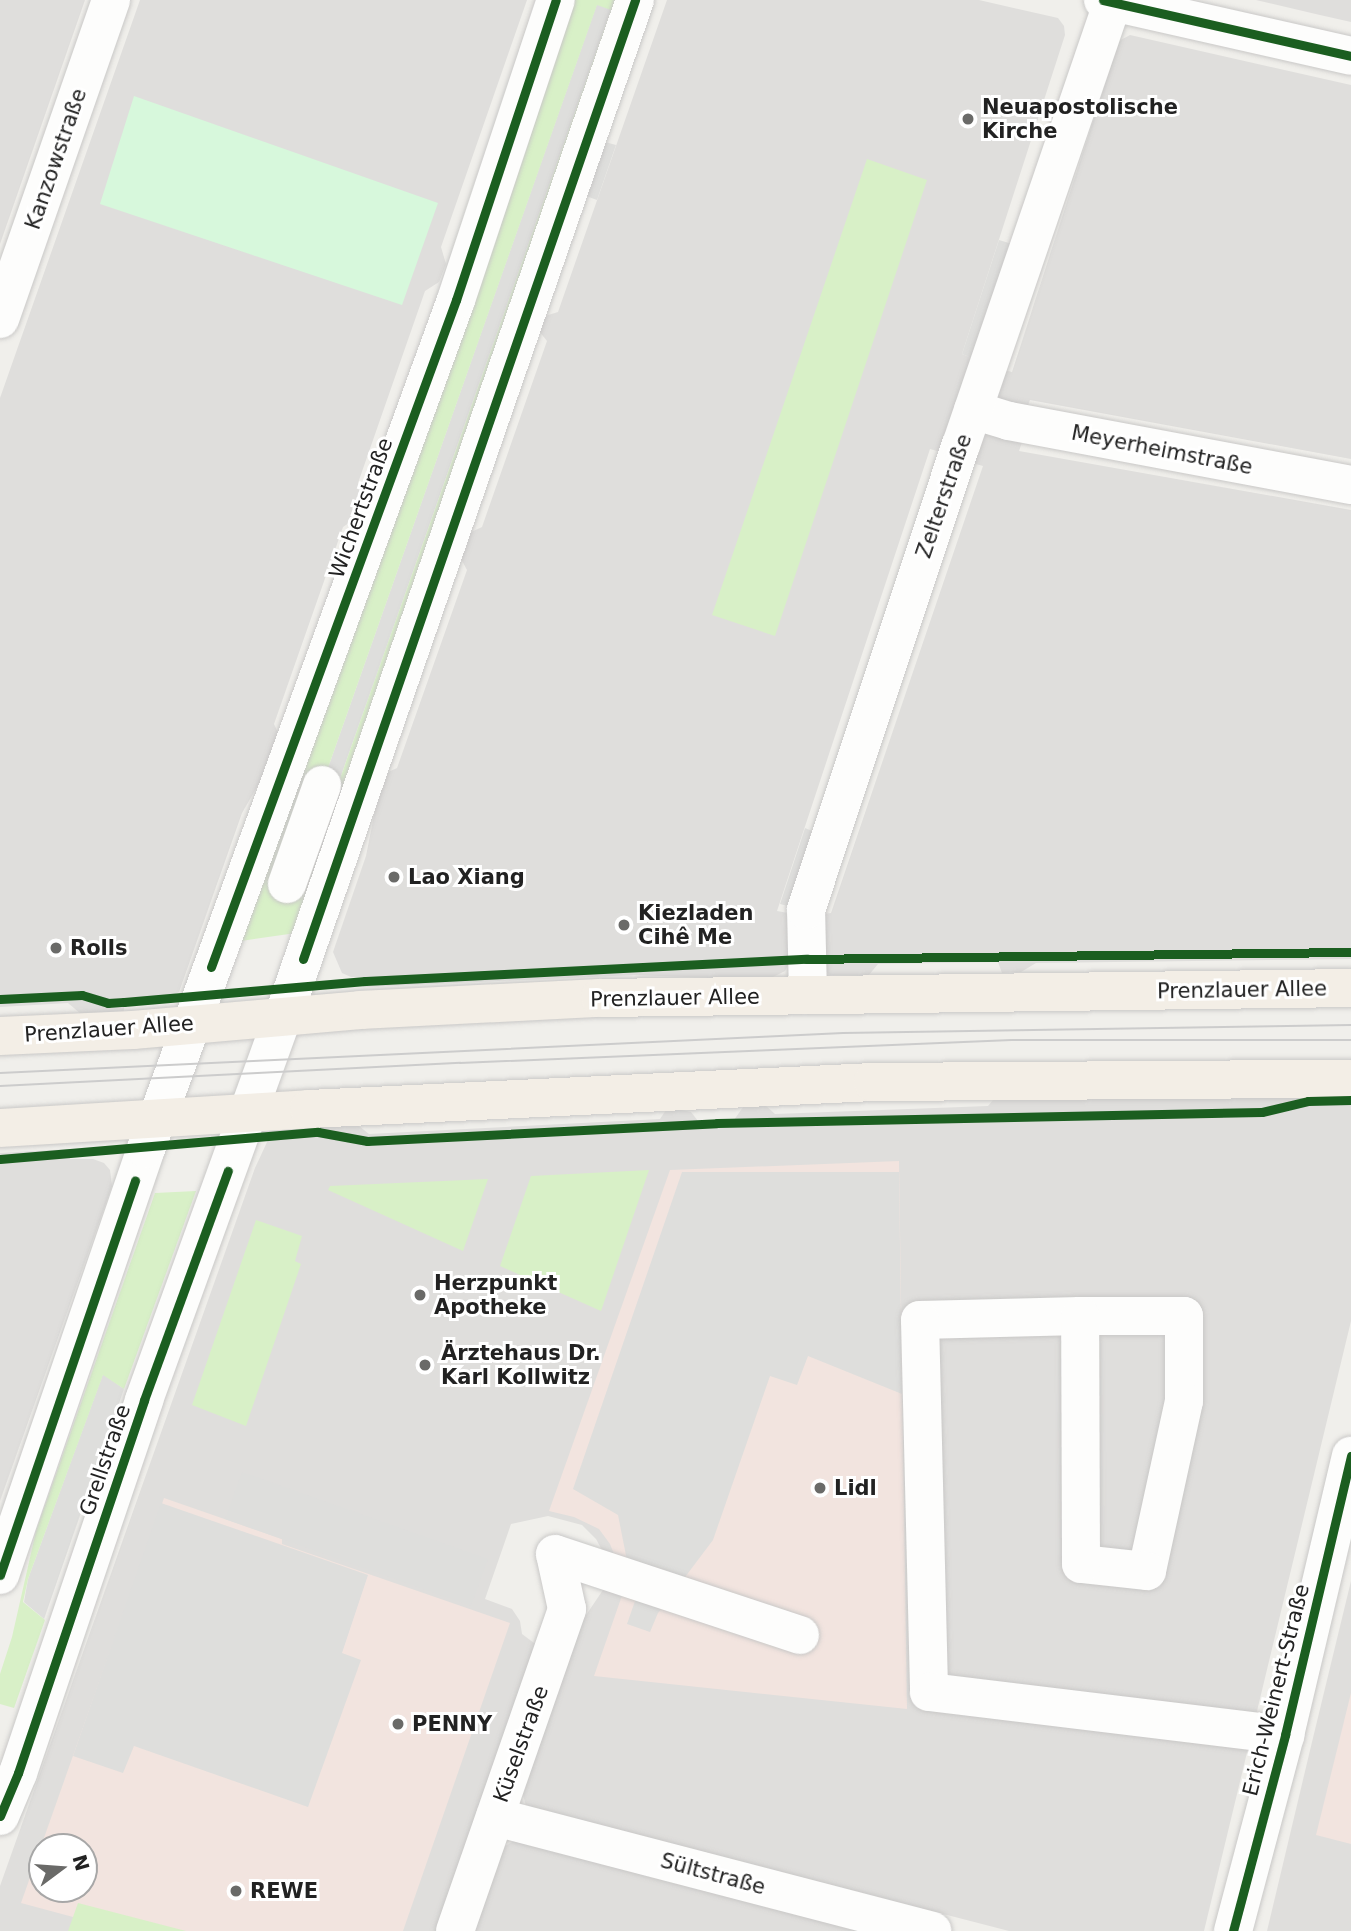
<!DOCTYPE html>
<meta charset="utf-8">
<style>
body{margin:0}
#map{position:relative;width:1351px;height:1931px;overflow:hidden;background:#f0efeb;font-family:"DejaVu Sans",sans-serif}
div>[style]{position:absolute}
.residential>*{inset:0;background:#dfdedc}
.commercial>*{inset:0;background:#f2e4df}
.religious>*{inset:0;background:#dededc}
.grass>*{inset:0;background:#d8f0c7}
.park>*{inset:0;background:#d7f8dc}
.roads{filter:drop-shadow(0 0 2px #c9c8c7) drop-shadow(0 0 2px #c9c8c7)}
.minor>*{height:38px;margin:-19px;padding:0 19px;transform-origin:19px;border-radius:19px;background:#fdfdfc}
.major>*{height:38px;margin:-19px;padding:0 19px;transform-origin:19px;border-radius:19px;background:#f3eee6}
.tram>*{height:2px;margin:-1px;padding:0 1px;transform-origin:1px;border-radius:1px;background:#ccc}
.cycleway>*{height:9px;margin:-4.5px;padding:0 4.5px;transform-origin:4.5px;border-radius:4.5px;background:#1b5e20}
.dots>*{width:19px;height:19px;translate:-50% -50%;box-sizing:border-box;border:4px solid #fff;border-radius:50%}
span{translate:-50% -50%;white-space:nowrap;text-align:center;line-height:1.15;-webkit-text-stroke:6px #fff;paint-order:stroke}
.poi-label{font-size:21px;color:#222;font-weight:700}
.left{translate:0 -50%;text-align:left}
.street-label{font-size:21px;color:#222}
.north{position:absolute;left:28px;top:1833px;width:70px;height:70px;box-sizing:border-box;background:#fff;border:2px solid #a7a7a7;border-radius:50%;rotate:74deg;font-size:19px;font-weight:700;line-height:28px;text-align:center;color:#222}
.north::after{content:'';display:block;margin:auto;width:24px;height:32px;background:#6a6a68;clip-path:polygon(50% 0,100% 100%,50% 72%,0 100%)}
</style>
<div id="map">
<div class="residential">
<div style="clip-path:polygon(0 0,85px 0,0 244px)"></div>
<div style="clip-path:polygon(140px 0,527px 0,441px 247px,446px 264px,439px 282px,425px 291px,358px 483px,363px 498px,356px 518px,343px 527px,274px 724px,280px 737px,268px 768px,242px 813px,179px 992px,169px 997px,124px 998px,124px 1012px,81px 1014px,68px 1003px,0 1007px,0 398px)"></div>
<div style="clip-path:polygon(667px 0,979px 0,1058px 18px,1064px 26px,1065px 35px,962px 354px,974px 359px,944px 453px,930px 449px,777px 911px,788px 913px,789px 963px,785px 971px,767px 980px,635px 975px,365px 987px,365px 977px,351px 977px,342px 973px,333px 952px,366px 856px,382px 775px,397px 768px,467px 570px,460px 557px,467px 534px,482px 527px,547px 341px,539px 331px,542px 317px,558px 312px)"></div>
<div style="clip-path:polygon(1256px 0,1351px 0,1351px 22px,1320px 15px)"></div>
<div style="clip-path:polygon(1130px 35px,1351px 85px,1351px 459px,1030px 400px,1025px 414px,1007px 406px,999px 398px,995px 387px,1000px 369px,1012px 372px,1119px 41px)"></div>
<div style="clip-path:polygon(986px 433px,1023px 440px,1019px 451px,1351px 510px,1351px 959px,1036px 963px,1021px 972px,1002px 973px,998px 962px,878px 964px,868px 976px,830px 975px,824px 970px,818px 915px,831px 913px,983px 466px,972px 463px,979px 440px)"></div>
<div style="clip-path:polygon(evenodd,998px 1094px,1351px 1094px,1351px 1321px,1204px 1931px,1009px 1931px,526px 1806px,523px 1795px,580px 1624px,603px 1590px,602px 1550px,596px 1539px,582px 1525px,548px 1516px,511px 1524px,485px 1599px,512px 1609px,520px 1621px,522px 1634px,538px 1646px,436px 1931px,0 1931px,0 1886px,255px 1168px,268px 1140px,318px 1136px,317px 1124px,354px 1122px,369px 1134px,660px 1119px,668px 1107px,691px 1112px,698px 1121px,734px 1120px,743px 1107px,764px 1104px,775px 1114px,988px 1106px,998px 1094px,42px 1847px,84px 1847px,84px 1889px,42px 1889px,42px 1847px)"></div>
<div style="clip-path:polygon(70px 1149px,70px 1159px,93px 1159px,104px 1163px,110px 1170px,112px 1186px,0 1501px,0 1153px)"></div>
<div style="clip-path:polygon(1351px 1581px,1351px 1931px,1267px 1931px,1312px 1742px)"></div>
<div style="clip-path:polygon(514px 1841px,863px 1931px,475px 1931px,505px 1846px)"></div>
</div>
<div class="commercial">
<div style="clip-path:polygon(899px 1161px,907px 1709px,594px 1676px,626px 1584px,610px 1544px,599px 1529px,574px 1517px,549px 1511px,670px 1170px)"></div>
<div style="clip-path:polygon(evenodd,164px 1498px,282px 1539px,282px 1544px,510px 1623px,403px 1931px,125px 1931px,21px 1903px,164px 1498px,42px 1847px,84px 1847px,84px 1889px,42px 1889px,42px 1847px)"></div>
<div style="clip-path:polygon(1351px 1693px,1351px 1844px,1316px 1835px)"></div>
</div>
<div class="religious">
<div style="clip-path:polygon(597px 4px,611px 9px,336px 790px,322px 785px)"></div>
<div style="clip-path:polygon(605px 142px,616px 145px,597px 200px,586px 196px)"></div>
<div style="clip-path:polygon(999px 240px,1012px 244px,974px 359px,962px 354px)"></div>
<div style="clip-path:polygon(805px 828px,812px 831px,788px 906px,780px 904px)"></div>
<div style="clip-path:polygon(682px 1172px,899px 1172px,902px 1394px,808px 1356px,797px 1385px,770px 1376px,713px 1540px,658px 1613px,650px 1632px,627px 1624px,635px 1601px,618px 1515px,573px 1489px)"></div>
<div style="clip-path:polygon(103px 1374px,124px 1389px,44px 1619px,24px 1602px,28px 1579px)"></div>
<div style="clip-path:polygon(242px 1472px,488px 1559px,471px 1606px,225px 1519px)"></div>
<div style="clip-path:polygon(161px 1503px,368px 1575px,342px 1653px,361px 1660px,308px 1807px,134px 1746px,123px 1773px,73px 1756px)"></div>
</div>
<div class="grass">
<div style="clip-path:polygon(evenodd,575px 0,623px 0,296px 933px,241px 941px,575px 0,597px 5px,611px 10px,336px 790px,322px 785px,597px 5px)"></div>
<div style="clip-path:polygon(867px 159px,927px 180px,775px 636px,712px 615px)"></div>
<div style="clip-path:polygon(649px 1170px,601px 1311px,500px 1266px,531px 1176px)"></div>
<div style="clip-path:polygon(488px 1179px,463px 1251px,328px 1190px,330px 1186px)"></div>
<div style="clip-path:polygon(196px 1191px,124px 1389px,103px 1375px,28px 1579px,23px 1602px,45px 1620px,14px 1708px,0 1704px,0 1674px,12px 1637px,36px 1531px,155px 1193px)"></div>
<div style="clip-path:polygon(256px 1220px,302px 1236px,295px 1261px,301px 1264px,246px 1426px,192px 1405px)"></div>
<div style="clip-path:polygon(78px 1903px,186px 1931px,68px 1931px)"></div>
</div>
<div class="park">
<div style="clip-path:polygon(134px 96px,438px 203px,402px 305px,100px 204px)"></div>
</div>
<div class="roads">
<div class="minor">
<div style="left:1103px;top:0;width:254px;rotate:12.7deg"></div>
<div style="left:0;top:319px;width:338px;rotate:-70.8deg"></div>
<div style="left:973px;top:410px;width:38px;rotate:17deg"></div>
<div style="left:1009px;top:421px;width:348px;rotate:10.6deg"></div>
<div style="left:287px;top:884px;width:105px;rotate:-70.5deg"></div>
<div style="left:808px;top:995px;width:85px;rotate:-91.3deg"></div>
<div style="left:806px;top:910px;width:490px;rotate:-71.6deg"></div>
<div style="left:961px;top:445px;width:468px;rotate:-71.1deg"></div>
<div style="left:1080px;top:1316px;width:160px;rotate:178.6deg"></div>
<div style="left:920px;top:1320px;width:372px;rotate:88.6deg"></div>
<div style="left:929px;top:1692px;width:359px;rotate:6.9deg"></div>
<div style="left:1080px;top:1316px;width:104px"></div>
<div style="left:1184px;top:1316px;width:85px;rotate:90deg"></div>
<div style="left:1184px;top:1401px;width:174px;rotate:102.3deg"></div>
<div style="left:1147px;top:1571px;width:66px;rotate:-173.9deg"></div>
<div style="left:1081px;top:1564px;width:248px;rotate:-90.2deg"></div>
<div style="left:555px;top:1554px;width:258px;rotate:18.3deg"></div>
<div style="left:0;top:1575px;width:450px;rotate:-71.1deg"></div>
<div style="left:146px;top:1149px;width:904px;rotate:-69.94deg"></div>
<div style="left:456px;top:300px;width:316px;rotate:-71.6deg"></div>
<div style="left:0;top:1816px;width:47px;rotate:-67.3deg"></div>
<div style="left:18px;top:1773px;width:394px;rotate:-71.3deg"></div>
<div style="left:144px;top:1400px;width:407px;rotate:-70.1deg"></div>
<div style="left:283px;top:1017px;width:1076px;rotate:-70.91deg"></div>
<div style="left:495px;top:1817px;width:452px;rotate:14.6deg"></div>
<div style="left:455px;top:1931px;width:341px;rotate:-70.8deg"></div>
<div style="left:567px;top:1609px;width:56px;rotate:-102.3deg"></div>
<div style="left:1233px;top:1931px;width:203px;rotate:-75.1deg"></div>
<div style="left:1285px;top:1735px;width:287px;rotate:-76.7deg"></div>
</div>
<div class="major">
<div style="left:0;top:1036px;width:133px;rotate:-2.6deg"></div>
<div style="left:133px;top:1030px;width:228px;rotate:-5deg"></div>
<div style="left:360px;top:1010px;width:240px;rotate:-2.9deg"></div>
<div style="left:600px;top:998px;width:751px;rotate:-0.76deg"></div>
<div style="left:0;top:1128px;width:310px;rotate:-3.5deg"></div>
<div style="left:309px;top:1109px;width:565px;rotate:-2.74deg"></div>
<div style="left:873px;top:1082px;width:478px;rotate:-0.4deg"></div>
</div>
</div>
<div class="tram">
<div style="left:0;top:1073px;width:844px;rotate:-2.72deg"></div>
<div style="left:843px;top:1033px;width:508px;rotate:-0.9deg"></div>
<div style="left:0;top:1086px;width:461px;rotate:-2.9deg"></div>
<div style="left:460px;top:1063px;width:552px;rotate:-2.39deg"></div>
<div style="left:1012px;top:1040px;width:339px"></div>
</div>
<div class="cycleway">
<div style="left:1103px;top:0;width:254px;rotate:12.7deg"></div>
<div style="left:303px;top:959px;width:1015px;rotate:-70.9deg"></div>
<div style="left:211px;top:967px;width:711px;rotate:-69.83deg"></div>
<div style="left:456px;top:300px;width:316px;rotate:-71.6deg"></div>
<div style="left:0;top:999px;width:82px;rotate:-2.8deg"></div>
<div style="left:82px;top:995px;width:27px;rotate:17deg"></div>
<div style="left:108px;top:1003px;width:16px;rotate:-4deg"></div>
<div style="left:124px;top:1002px;width:242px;rotate:-5deg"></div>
<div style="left:365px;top:981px;width:442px;rotate:-2.9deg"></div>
<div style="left:806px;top:959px;width:545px;rotate:-0.74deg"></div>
<div style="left:0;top:1159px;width:319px;rotate:-4.9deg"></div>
<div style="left:318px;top:1132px;width:50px;rotate:10.4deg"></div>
<div style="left:367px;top:1141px;width:350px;rotate:-2.9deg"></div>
<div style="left:717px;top:1123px;width:545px;rotate:-1.16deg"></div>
<div style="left:1262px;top:1112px;width:47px;rotate:-13.4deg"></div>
<div style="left:1308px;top:1101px;width:43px;rotate:-1.3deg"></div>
<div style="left:0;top:1575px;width:417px;rotate:-71.1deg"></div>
<div style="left:0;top:1816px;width:47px;rotate:-67.3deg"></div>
<div style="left:18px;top:1773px;width:394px;rotate:-71.3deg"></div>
<div style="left:144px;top:1400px;width:244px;rotate:-69.9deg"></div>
<div style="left:1233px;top:1931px;width:203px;rotate:-75.1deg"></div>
<div style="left:1285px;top:1735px;width:287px;rotate:-76.7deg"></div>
</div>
<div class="dots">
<div style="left:968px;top:119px;background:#6a6a68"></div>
<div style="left:394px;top:877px;background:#6a6a68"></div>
<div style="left:624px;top:925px;background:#6a6a68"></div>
<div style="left:56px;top:948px;background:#6a6a68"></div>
<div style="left:420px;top:1295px;background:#6a6a68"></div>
<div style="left:425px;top:1365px;background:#6a6a68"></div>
<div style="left:820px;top:1488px;background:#6a6a68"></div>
<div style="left:398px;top:1724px;background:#6a6a68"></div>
<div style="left:236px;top:1891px;background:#6a6a68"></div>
</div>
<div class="poi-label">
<span class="left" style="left:982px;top:119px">Neuapostolische<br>Kirche</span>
<span class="left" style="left:408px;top:877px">Lao Xiang</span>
<span class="left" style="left:638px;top:925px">Kiezladen<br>Cihê Me</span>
<span class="left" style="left:70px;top:948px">Rolls</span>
<span class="left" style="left:434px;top:1295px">Herzpunkt<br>Apotheke</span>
<span class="left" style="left:441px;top:1365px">Ärztehaus Dr.<br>Karl Kollwitz</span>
<span class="left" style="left:834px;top:1488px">Lidl</span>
<span class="left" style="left:412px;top:1724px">PENNY</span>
<span class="left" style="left:250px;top:1891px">REWE</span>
</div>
<div class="street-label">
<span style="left:56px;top:159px;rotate:-71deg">Kanzowstraße</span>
<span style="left:1162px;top:450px;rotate:11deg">Meyerheimstraße</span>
<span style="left:944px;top:496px;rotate:-71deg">Zelterstraße</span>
<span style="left:361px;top:508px;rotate:-70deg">Wichertstraße</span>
<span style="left:1242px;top:990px;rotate:-1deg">Prenzlauer Allee</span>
<span style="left:675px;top:998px;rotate:-1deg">Prenzlauer Allee</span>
<span style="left:109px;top:1029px;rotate:-4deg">Prenzlauer Allee</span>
<span style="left:105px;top:1460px;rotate:-71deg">Grellstraße</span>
<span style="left:1276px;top:1690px;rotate:-76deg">Erich-Weinert-Straße</span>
<span style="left:521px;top:1744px;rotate:-70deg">Küselstraße</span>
<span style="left:713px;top:1874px;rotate:15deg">Sültstraße</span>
</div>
<div class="north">N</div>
</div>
